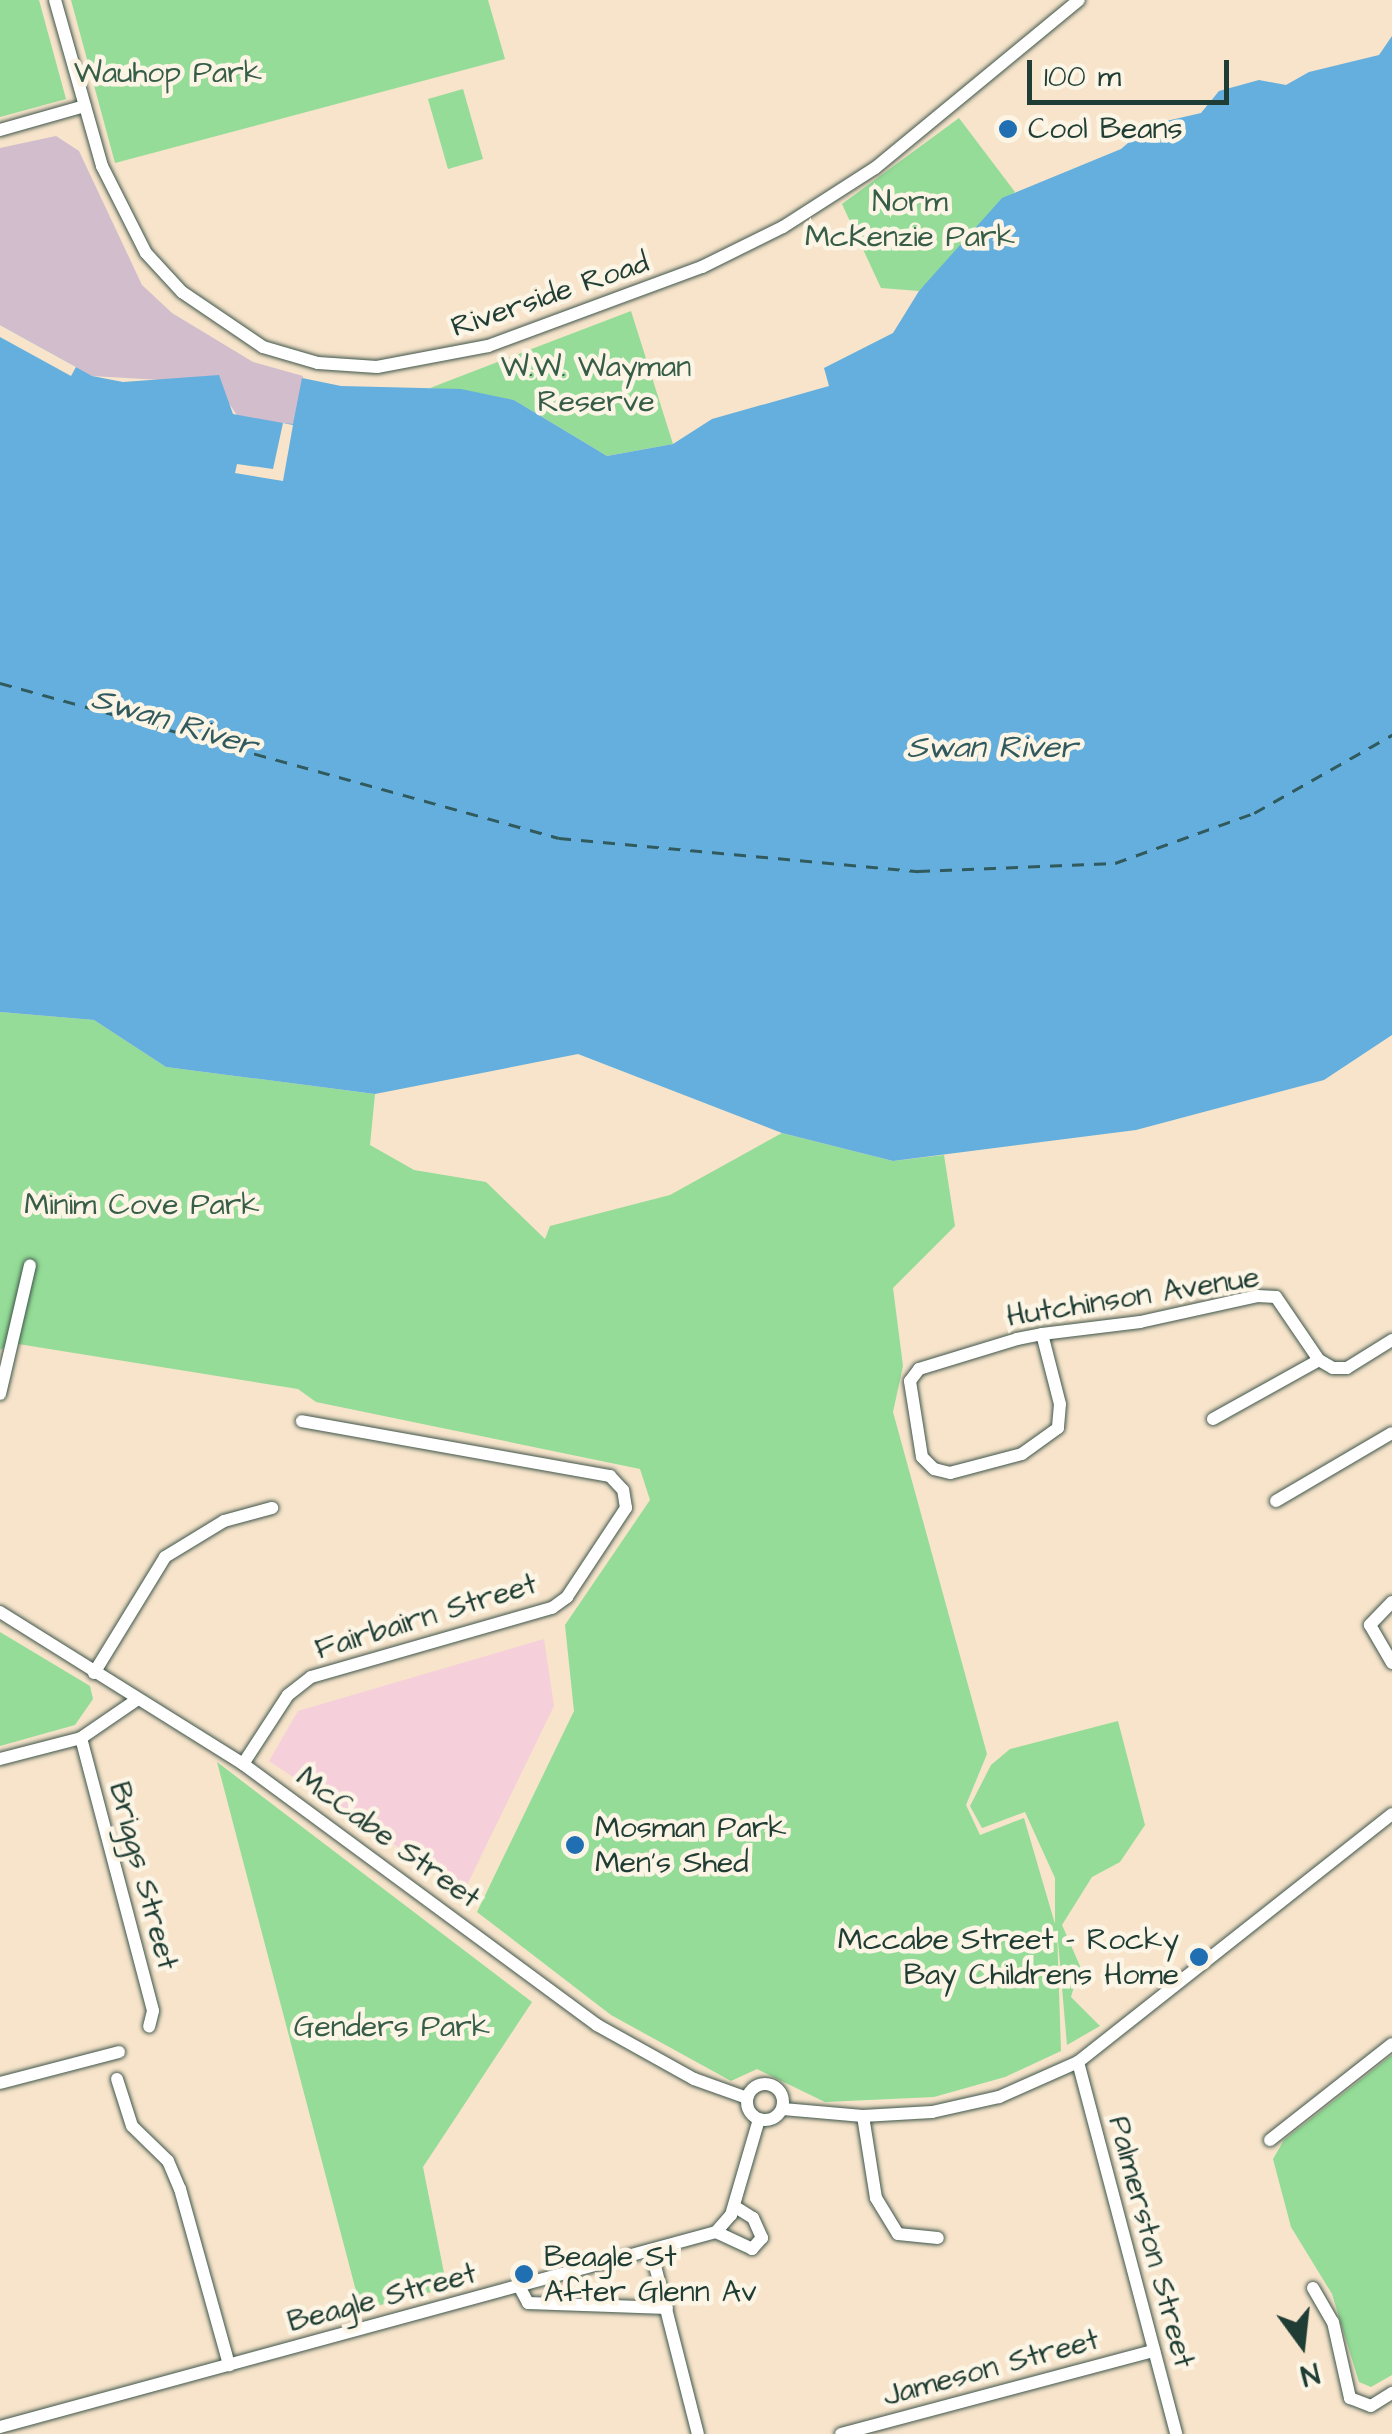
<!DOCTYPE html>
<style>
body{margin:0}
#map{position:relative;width:1392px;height:2434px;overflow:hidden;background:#f7e4cb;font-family:"Architects Daughter",sans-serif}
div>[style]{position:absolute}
.built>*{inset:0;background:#f5cfd9}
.industrial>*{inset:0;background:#d1bdcb}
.green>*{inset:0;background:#94dc97}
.water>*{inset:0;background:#64afdd}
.pier>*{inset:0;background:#f7e4cb}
.ferry>*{height:2.5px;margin-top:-1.25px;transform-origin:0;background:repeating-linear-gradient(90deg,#305a5e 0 12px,transparent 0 22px)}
.roads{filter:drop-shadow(0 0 2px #3f564b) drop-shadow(0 0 2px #3f564b)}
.minor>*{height:12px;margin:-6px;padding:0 6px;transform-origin:6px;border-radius:6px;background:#fff}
.minor>.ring{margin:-6px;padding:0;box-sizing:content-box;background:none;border:12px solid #fff;border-radius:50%}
.dots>*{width:28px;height:28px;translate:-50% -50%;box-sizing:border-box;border:5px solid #fcf5e5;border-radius:50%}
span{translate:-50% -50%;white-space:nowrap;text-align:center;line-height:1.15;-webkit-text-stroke:9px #fcf5e5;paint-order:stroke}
.park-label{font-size:30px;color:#365d48}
.poi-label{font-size:30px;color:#1f3d34}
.left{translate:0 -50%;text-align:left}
.right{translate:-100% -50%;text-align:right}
.street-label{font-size:30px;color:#1f3d34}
.water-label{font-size:32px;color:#305a5e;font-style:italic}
.north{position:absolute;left:1252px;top:2294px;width:100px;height:100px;-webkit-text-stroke:8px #fcf5e5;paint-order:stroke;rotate:165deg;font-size:28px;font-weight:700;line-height:40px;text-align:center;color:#1f3d34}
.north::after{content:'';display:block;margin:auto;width:35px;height:45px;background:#1f3d34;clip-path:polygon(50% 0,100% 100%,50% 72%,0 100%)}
.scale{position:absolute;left:1027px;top:60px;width:202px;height:45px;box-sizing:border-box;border:5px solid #1f3d34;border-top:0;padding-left:12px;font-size:30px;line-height:35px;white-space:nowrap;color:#1f3d34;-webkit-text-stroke:8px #fcf5e5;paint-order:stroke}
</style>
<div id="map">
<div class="built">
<div style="clip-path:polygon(544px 1639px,554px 1706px,464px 1891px,269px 1761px,298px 1711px)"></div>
</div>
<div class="industrial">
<div style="clip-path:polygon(56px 136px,79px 151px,142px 285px,172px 313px,253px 362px,303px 376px,283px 481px,223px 395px,196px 382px,92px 376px,0 337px,0 148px)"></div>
</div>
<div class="green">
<div style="clip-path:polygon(0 0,39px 0,66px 99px,0 117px)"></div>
<div style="clip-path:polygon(71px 0,488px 0,505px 59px,115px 163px)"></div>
<div style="clip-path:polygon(463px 89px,483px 159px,448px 169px,428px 99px)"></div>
<div style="clip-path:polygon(959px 118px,1015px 192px,919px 291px,881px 288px,842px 204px)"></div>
<div style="clip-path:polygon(631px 311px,673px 444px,607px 456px,514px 400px,430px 388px)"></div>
<div style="clip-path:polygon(0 1012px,94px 1020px,166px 1067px,375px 1094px,370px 1145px,414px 1170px,486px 1182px,545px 1239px,550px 1226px,670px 1195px,782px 1133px,893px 1161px,944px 1155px,955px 1226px,893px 1288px,903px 1366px,893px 1412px,987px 1754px,966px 1805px,980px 1835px,1024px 1818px,1055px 1924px,1055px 1878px,1025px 1812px,982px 1828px,970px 1806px,991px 1765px,1010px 1749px,1118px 1721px,1145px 1825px,1120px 1862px,1092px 1877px,1062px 1925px,1080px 1966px,1071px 1997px,1100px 2026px,1067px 2045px,1057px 1930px,1061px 2051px,1005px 2077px,934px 2097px,825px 2102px,757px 2069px,731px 2081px,611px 2015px,477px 1912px,574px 1711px,565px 1625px,650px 1500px,640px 1469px,316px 1402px,298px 1389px,12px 1343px,0 1350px)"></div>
<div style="clip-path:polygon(0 1632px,90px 1686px,93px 1699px,75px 1725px,0 1746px)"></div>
<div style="clip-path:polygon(217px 1762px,532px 2002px,423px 2167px,447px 2288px,361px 2310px)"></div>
<div style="clip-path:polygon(1392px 2055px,1392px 2375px,1371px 2387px,1359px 2382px,1332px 2294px,1291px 2227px,1273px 2159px,1284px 2140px)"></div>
</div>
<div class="water">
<div style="clip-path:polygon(1392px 36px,1392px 1035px,1324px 1080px,1136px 1130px,893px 1161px,782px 1133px,578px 1054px,375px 1094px,166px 1067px,94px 1020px,0 1012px,0 325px,92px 376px,123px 382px,219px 375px,233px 414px,283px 423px,293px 424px,302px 378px,341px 386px,461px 389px,514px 400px,607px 456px,673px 444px,712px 419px,829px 386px,824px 368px,893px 333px,919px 291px,1002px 198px,1121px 149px,1149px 125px,1201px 113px,1219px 91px,1259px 80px,1286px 85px,1309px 72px,1379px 55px)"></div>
</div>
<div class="pier">
<div style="clip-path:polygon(0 325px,76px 367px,71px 376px,0 337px)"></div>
<div style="clip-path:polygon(283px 423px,293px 425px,283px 481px,235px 473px,237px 464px,273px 469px)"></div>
</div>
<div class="ferry">
<div style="left:0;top:683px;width:580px;rotate:15.5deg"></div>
<div style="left:559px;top:838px;width:361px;rotate:5.3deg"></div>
<div style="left:918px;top:871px;width:197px;rotate:-2.3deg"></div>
<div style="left:1115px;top:863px;width:148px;rotate:-19.8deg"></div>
<div style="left:1254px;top:813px;width:159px;rotate:-29.5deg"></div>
</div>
<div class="roads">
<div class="minor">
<div style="left:55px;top:0;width:173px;rotate:74.2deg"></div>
<div style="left:102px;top:166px;width:97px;rotate:63.2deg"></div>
<div style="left:146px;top:253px;width:53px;rotate:47.3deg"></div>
<div style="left:182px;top:292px;width:98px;rotate:34.2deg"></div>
<div style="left:263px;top:347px;width:57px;rotate:16.2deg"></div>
<div style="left:318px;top:363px;width:59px;rotate:3.9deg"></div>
<div style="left:377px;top:367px;width:113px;rotate:-10.7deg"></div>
<div style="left:488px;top:346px;width:228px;rotate:-20.3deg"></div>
<div style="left:702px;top:267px;width:90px;rotate:-26.3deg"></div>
<div style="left:783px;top:227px;width:109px;rotate:-32.7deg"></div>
<div style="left:875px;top:168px;width:264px;rotate:-39.5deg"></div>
<div style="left:0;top:130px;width:88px;rotate:-15.8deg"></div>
<div style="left:1042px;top:1334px;width:72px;rotate:75.6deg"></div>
<div style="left:1060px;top:1404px;width:24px;rotate:95deg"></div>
<div style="left:1058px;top:1428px;width:44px;rotate:144.2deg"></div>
<div style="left:1022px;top:1454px;width:74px;rotate:165.2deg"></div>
<div style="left:950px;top:1473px;width:16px;rotate:-166deg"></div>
<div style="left:934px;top:1469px;width:17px;rotate:-135deg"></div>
<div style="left:922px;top:1457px;width:77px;rotate:-99deg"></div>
<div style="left:910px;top:1381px;width:15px;rotate:-53deg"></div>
<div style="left:919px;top:1369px;width:102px;rotate:-17deg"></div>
<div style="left:1017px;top:1339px;width:25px;rotate:-11deg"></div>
<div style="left:1042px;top:1334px;width:99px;rotate:-7deg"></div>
<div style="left:1140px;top:1322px;width:120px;rotate:-12.5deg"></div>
<div style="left:1257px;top:1296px;width:19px;rotate:3deg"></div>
<div style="left:1276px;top:1297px;width:76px;rotate:55.7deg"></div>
<div style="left:1319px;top:1360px;width:16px;rotate:30deg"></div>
<div style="left:1333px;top:1368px;width:14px"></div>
<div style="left:1347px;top:1368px;width:53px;rotate:-31.9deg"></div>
<div style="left:0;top:1394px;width:132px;rotate:-76.9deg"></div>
<div style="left:1213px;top:1419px;width:121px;rotate:-29.1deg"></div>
<div style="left:1276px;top:1501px;width:134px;rotate:-30.4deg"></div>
<div style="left:1392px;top:1602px;width:32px;rotate:134deg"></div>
<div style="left:1370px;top:1625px;width:44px;rotate:59.9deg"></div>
<div style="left:0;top:1612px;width:287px;rotate:32deg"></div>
<div style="left:243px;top:1764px;width:440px;rotate:36.4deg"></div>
<div style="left:597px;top:2025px;width:111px;rotate:29.1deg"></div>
<div style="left:694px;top:2079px;width:56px;rotate:19.7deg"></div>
<div style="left:94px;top:1673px;width:136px;rotate:-58.5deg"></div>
<div style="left:165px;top:1557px;width:69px;rotate:-31.4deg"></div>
<div style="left:224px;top:1521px;width:50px;rotate:-15.2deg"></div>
<div style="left:81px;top:1738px;width:282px;rotate:75.2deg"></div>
<div style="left:153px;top:2011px;width:16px;rotate:104deg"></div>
<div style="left:0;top:1759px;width:84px;rotate:-14.5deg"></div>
<div style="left:81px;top:1738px;width:69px;rotate:-34.4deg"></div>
<div style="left:243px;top:1764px;width:82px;rotate:-56.9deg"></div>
<div style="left:288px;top:1695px;width:29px;rotate:-38deg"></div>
<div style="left:311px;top:1677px;width:251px;rotate:-16deg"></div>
<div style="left:552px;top:1608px;width:19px;rotate:-36deg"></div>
<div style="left:567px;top:1597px;width:107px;rotate:-56.5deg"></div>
<div style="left:626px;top:1508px;width:18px;rotate:-99deg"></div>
<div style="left:623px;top:1490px;width:19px;rotate:-133deg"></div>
<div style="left:610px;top:1476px;width:313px;rotate:-169.9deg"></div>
<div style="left:1078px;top:2062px;width:385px;rotate:75.2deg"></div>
<div style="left:117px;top:2079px;width:49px;rotate:72.3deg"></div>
<div style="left:132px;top:2126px;width:50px;rotate:44.2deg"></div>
<div style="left:168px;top:2161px;width:30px;rotate:67deg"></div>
<div style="left:180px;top:2189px;width:183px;rotate:74.4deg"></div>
<div style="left:0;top:2083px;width:123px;rotate:-14.6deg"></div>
<div class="ring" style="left:747px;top:2084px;width:24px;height:24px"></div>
<div style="left:783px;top:2109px;width:80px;rotate:5deg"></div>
<div style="left:863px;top:2116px;width:69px;rotate:-3.3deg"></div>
<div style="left:932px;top:2112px;width:69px;rotate:-12.6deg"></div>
<div style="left:999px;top:2097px;width:86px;rotate:-23.9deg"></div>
<div style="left:1078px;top:2062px;width:400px;rotate:-38.3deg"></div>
<div style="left:863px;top:2116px;width:83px;rotate:81deg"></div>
<div style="left:876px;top:2198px;width:42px;rotate:58.6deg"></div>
<div style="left:898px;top:2234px;width:40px;rotate:5.7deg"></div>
<div style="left:1270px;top:2140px;width:155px;rotate:-38.2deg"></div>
<div style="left:716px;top:2232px;width:40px;rotate:25deg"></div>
<div style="left:752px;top:2249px;width:15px;rotate:-48deg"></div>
<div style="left:762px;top:2238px;width:22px;rotate:-114deg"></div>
<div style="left:753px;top:2218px;width:22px;rotate:-148deg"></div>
<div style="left:651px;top:2250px;width:190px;rotate:75.7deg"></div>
<div style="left:519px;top:2286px;width:19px;rotate:62deg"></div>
<div style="left:528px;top:2303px;width:139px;rotate:2.1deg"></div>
<div style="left:1313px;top:2288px;width:39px;rotate:60deg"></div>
<div style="left:1333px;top:2322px;width:78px;rotate:77.4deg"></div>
<div style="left:1350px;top:2398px;width:22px;rotate:21deg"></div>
<div style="left:1371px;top:2406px;width:25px;rotate:-32deg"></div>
<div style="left:0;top:2427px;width:742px;rotate:-15.23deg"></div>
<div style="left:716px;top:2232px;width:23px;rotate:-49deg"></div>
<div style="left:731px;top:2215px;width:100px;rotate:-73.7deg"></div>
<div style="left:841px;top:2434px;width:324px;rotate:-14.9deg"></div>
</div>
</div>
<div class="dots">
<div style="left:1008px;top:129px;background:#1f6fb2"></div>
<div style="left:575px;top:1845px;background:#1f6fb2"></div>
<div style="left:1199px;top:1957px;background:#1f6fb2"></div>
<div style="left:524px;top:2274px;background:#1f6fb2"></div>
</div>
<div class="park-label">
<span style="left:168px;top:73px">Wauhop Park</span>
<span style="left:910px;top:219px">Norm<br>McKenzie Park</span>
<span style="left:596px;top:384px">W.W. Wayman<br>Reserve</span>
<span style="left:142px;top:1205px">Minim Cove Park</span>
<span style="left:392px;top:2027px">Genders Park</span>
</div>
<div class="poi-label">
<span class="left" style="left:1028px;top:129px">Cool Beans</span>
<span class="left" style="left:595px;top:1845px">Mosman Park<br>Men's Shed</span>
<span class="right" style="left:1179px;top:1957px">Mccabe Street - Rocky<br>Bay Childrens Home</span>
<span class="left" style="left:544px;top:2274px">Beagle St<br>After Glenn Av</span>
</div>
<div class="street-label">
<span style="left:550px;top:295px;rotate:-19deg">Riverside Road</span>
<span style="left:1133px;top:1297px;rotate:-9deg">Hutchinson Avenue</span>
<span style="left:426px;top:1617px;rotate:-17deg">Fairbairn Street</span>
<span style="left:388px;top:1838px;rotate:36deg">McCabe Street</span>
<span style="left:143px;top:1876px;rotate:75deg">Briggs Street</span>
<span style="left:1151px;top:2242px;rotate:75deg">Palmerston Street</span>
<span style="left:382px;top:2298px;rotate:-15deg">Beagle Street</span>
<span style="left:991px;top:2368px;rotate:-15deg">Jameson Street</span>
</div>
<div class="water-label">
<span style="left:174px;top:723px;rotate:17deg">Swan River</span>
<span style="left:992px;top:748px">Swan River</span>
</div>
<div class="north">N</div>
<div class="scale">100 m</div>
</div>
